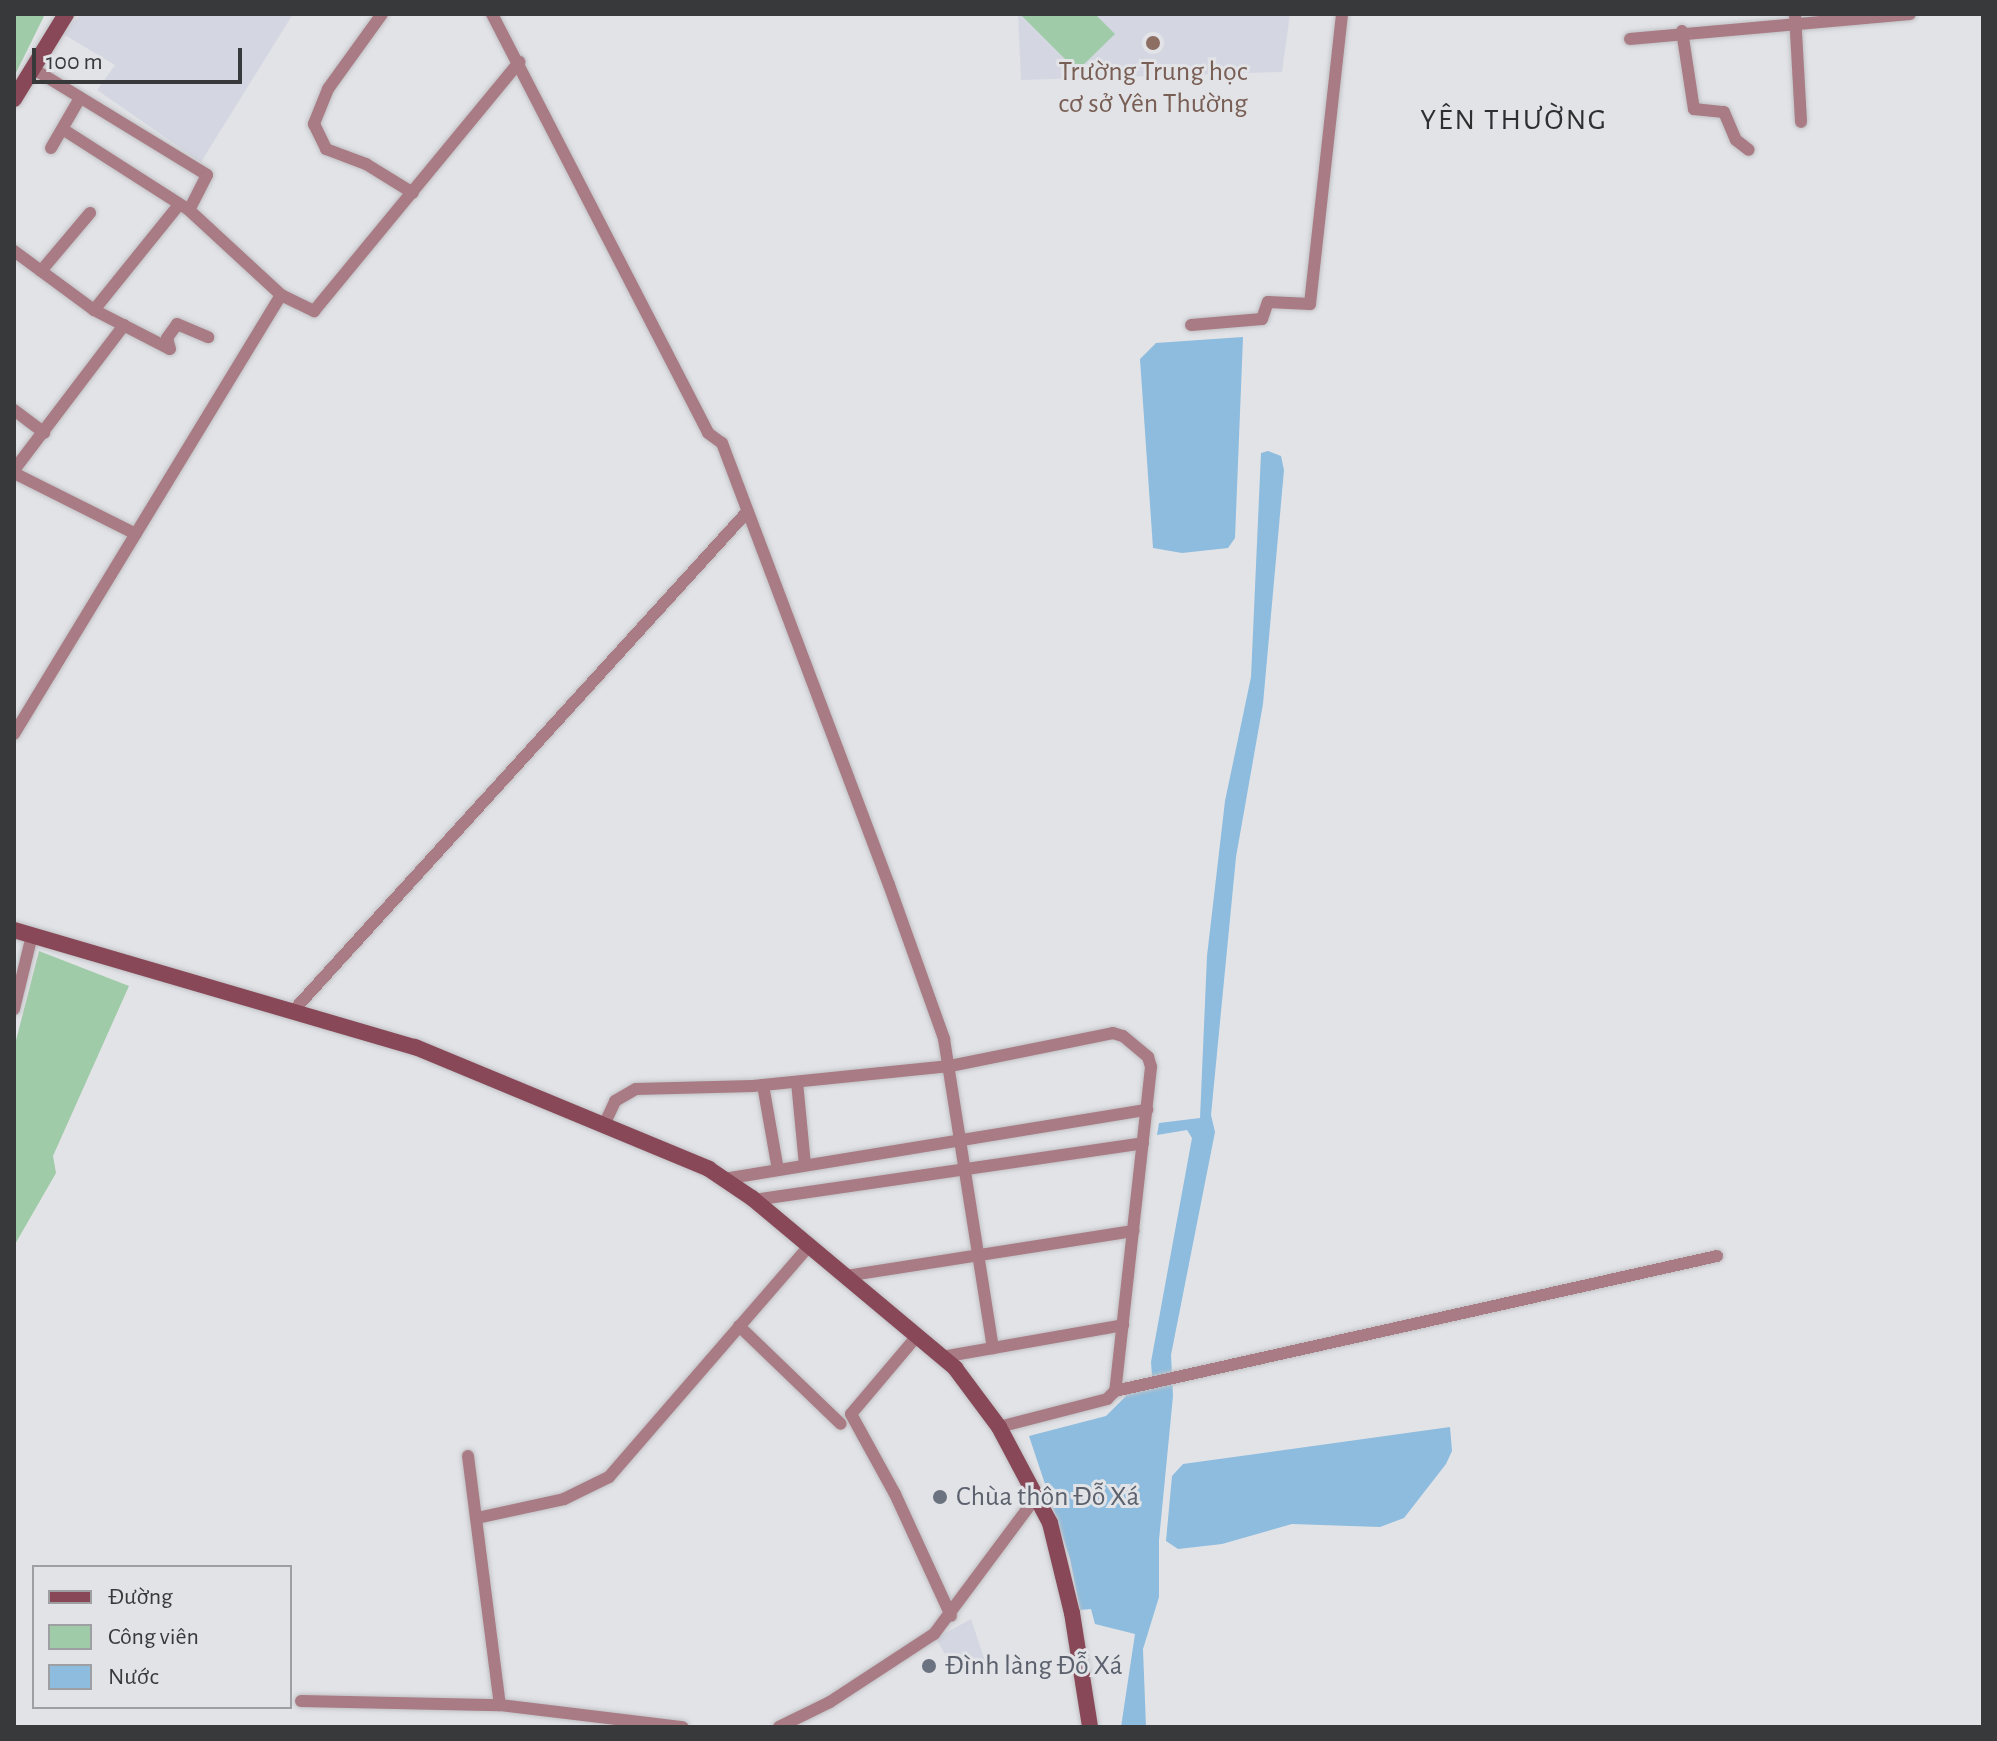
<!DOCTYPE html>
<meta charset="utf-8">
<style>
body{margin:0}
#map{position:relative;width:1997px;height:1741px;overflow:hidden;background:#e2e3e7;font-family:"Alegreya Sans",sans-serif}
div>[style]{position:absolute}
.built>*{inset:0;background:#d4d7e2}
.green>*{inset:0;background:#a0cba8}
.water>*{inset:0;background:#8dbcde}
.roads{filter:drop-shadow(0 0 2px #c0c1c4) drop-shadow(0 0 2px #c0c1c4)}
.minor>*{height:12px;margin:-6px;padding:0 6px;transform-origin:6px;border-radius:6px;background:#a97b84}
.secondary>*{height:16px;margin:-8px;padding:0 8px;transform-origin:8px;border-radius:8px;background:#884858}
.dots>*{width:22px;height:22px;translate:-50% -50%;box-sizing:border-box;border:4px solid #e2e3e7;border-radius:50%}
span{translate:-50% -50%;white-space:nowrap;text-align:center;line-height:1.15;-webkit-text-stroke:6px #e2e3e7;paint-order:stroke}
.education-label{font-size:28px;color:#785e54}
.worship-label{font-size:28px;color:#5b616d}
.left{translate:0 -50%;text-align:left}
.neighbourhood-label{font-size:30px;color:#2f2f32;letter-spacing:2px}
.frame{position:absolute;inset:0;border:16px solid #38393a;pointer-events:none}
.legend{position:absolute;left:32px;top:1565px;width:260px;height:144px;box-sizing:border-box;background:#e2e3e7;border:2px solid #9e9fa2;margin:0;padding:10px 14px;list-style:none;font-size:24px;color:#38393a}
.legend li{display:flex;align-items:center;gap:16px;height:40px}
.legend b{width:40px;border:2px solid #9e9fa2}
.scale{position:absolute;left:32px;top:48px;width:210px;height:36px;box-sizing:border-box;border:4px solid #38393a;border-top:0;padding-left:10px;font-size:24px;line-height:28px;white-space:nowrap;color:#38393a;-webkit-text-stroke:6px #e2e3e7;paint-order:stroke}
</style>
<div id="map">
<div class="built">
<div style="clip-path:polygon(81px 14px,293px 14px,201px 162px,97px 90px,115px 65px,63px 34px)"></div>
<div style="clip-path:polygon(1018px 14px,1290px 14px,1282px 72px,1021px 80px)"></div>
<div style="clip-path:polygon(971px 1619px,986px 1664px,956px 1675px,936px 1638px)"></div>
</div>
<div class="green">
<div style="clip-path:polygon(14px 14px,45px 14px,14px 77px)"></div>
<div style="clip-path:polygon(1095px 14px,1115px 34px,1077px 71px,1021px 15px)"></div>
<div style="clip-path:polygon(39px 951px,129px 986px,53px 1156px,56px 1173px,14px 1246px,14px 1048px)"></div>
</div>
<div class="water">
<div style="clip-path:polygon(1243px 337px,1235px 538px,1228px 548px,1182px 553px,1153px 548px,1140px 359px,1156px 343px)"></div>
<div style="clip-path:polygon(1268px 451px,1281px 456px,1284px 470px,1263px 704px,1236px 857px,1211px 1115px,1215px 1132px,1171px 1355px,1173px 1396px,1159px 1540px,1159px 1597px,1143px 1649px,1146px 1727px,1121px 1727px,1135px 1634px,1095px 1624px,1091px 1609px,1080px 1610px,1070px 1559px,1029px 1436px,1106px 1416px,1128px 1394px,1153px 1389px,1151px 1362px,1192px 1138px,1187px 1130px,1157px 1135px,1159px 1123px,1200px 1118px,1207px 956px,1225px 801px,1251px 677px,1261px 453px)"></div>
<div style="clip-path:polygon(1450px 1427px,1452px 1451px,1446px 1464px,1404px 1518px,1380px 1527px,1292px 1524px,1222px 1544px,1178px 1549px,1166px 1541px,1172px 1476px,1183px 1464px)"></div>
</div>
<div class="roads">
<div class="minor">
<div style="left:382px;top:14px;width:92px;rotate:125.8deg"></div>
<div style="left:328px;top:89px;width:38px;rotate:112deg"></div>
<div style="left:314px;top:124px;width:28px;rotate:64deg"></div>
<div style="left:326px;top:149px;width:43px;rotate:20.6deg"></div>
<div style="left:366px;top:164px;width:55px;rotate:31.7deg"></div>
<div style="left:492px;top:14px;width:471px;rotate:62.7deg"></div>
<div style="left:708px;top:433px;width:17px;rotate:36deg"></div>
<div style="left:722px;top:443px;width:472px;rotate:69.3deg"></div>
<div style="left:889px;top:885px;width:164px;rotate:70.3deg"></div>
<div style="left:944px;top:1039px;width:313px;rotate:81deg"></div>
<div style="left:1795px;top:14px;width:108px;rotate:86.8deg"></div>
<div style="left:1682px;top:31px;width:79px;rotate:81.3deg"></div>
<div style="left:1694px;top:109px;width:30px;rotate:6deg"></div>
<div style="left:1724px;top:112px;width:30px;rotate:67deg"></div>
<div style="left:1736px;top:140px;width:16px;rotate:38deg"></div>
<div style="left:1630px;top:39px;width:281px;rotate:-5.1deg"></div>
<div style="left:32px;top:68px;width:205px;rotate:31.4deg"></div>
<div style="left:207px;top:175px;width:39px;rotate:117deg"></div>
<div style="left:64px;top:130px;width:148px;rotate:32.6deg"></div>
<div style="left:189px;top:210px;width:125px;rotate:42.7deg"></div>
<div style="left:281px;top:295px;width:37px;rotate:26deg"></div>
<div style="left:314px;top:311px;width:323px;rotate:-50.5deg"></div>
<div style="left:51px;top:148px;width:58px;rotate:-59.9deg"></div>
<div style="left:14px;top:251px;width:99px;rotate:36.4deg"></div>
<div style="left:94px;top:310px;width:85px;rotate:27.2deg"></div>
<div style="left:41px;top:271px;width:76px;rotate:-49.8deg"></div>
<div style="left:94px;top:310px;width:134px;rotate:-51.1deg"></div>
<div style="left:1191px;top:325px;width:71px;rotate:-4.8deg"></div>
<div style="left:1262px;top:319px;width:18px;rotate:-71deg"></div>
<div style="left:1268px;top:302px;width:42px;rotate:2.7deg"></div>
<div style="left:1310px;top:304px;width:292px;rotate:-83.7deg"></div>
<div style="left:170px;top:349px;width:11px;rotate:-105deg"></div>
<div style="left:167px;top:338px;width:17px;rotate:-54deg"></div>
<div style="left:177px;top:324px;width:34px;rotate:23deg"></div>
<div style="left:14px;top:410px;width:38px;rotate:37deg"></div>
<div style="left:14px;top:470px;width:182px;rotate:-52.8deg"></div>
<div style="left:14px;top:473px;width:136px;rotate:26.6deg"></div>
<div style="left:14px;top:734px;width:514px;rotate:-58.69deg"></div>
<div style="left:14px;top:1009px;width:76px;rotate:-76.3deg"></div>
<div style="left:293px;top:1011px;width:675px;rotate:-47.7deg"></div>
<div style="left:797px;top:1082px;width:83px;rotate:84.5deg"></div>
<div style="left:763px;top:1085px;width:86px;rotate:80deg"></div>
<div style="left:604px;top:1125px;width:26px;rotate:-65deg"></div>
<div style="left:615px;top:1101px;width:24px;rotate:-30deg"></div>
<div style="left:636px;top:1089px;width:117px;rotate:-1.5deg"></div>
<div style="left:753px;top:1086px;width:198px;rotate:-5.8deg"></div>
<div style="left:950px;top:1066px;width:166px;rotate:-11.4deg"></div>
<div style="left:1113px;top:1033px;width:10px;rotate:17deg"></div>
<div style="left:1123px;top:1036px;width:33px;rotate:40deg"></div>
<div style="left:1148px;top:1057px;width:10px;rotate:73deg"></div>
<div style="left:1151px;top:1067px;width:326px;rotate:96.3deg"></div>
<div style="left:724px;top:1179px;width:429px;rotate:-9.3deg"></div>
<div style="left:754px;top:1200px;width:393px;rotate:-8.3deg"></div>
<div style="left:846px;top:1276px;width:291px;rotate:-8.9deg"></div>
<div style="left:739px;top:1326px;width:141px;rotate:43.9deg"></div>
<div style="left:917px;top:1336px;width:102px;rotate:130.2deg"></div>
<div style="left:851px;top:1414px;width:91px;rotate:61.2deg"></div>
<div style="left:895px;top:1494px;width:134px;rotate:65.3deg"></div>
<div style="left:942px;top:1357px;width:184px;rotate:-10deg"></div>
<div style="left:999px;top:1427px;width:112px;rotate:-14.5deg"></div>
<div style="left:1107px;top:1399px;width:11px;rotate:-45deg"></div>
<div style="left:1115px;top:1391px;width:617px;rotate:-12.64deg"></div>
<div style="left:468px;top:1456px;width:251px;rotate:82.7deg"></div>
<div style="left:477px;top:1518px;width:89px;rotate:-12.3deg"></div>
<div style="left:564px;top:1499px;width:50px;rotate:-26.1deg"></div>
<div style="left:609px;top:1477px;width:306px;rotate:-49.1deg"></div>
<div style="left:301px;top:1701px;width:199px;rotate:1.2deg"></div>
<div style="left:500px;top:1705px;width:184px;rotate:6.9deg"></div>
<div style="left:779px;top:1727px;width:57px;rotate:-26.1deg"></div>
<div style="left:830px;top:1702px;width:124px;rotate:-33.2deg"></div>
<div style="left:934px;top:1634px;width:172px;rotate:-53.3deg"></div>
</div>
<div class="secondary">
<div style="left:14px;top:99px;width:100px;rotate:-58.5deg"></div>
<div style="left:14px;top:930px;width:418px;rotate:16.3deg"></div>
<div style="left:415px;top:1047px;width:318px;rotate:22.5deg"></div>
<div style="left:709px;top:1169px;width:52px;rotate:34deg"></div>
<div style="left:752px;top:1198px;width:265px;rotate:39.9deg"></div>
<div style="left:955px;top:1368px;width:74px;rotate:53.3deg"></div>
<div style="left:999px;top:1427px;width:109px;rotate:62deg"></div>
<div style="left:1050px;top:1523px;width:93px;rotate:76.3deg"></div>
<div style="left:1072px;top:1613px;width:115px;rotate:81deg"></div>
</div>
</div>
<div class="dots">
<div style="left:1153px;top:43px;background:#8d6e63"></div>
<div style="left:940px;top:1497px;background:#6b7280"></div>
<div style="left:929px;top:1666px;background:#6b7280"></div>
</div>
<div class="education-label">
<span style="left:1153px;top:88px">Trường Trung học<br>cơ sở Yên Thường</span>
</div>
<div class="worship-label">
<span class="left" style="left:956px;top:1497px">Chùa thôn Đỗ Xá</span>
<span class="left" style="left:945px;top:1666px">Đình làng Đỗ Xá</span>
</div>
<div class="neighbourhood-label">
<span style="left:1514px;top:120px">YÊN THƯỜNG</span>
</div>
<div class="frame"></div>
<ul class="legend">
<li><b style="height:10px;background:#884858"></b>Đường</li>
<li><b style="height:22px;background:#a0cba8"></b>Công viên</li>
<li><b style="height:22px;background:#8dbcde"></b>Nước</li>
</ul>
<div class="scale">100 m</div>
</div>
